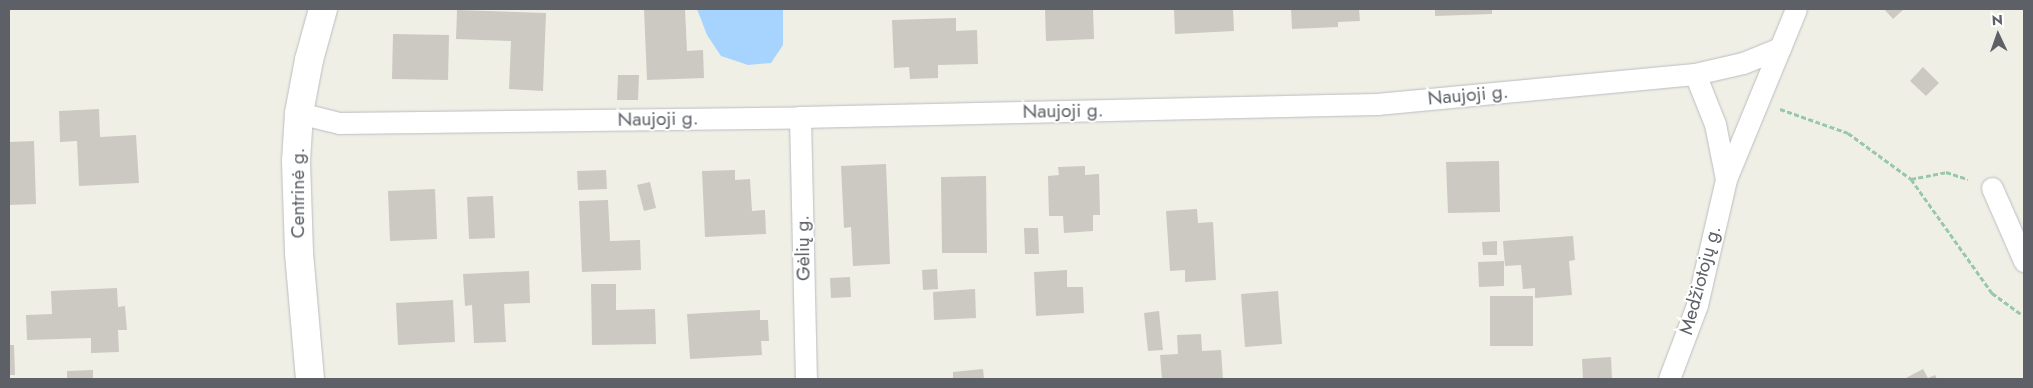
<!DOCTYPE html>
<meta charset="utf-8">
<style>
body{margin:0}
#map{position:relative;width:2033px;height:388px;overflow:hidden;background:#f0efe5;font-family:Jost,sans-serif}
div>[style]{position:absolute}
.water>*{inset:0;background:#a7d3ff}
.building>*{inset:0;background:#cbc9c2}
.path>*{height:3px;margin-top:-1.5px;transform-origin:0;background:repeating-linear-gradient(90deg,#98c8a9 0 5px,transparent 0 7.5px)}
.roads{filter:drop-shadow(0 0 1px #babdc2) drop-shadow(0 0 1px #babdc2)}
.minor>*{height:21px;margin:-10.5px;padding:0 10.5px;transform-origin:10.5px;border-radius:10.5px;background:#fff}
.secondary>*{height:28px;margin:-14px;padding:0 14px;transform-origin:14px;border-radius:14px;background:#fff}
span{translate:-50% -50%;white-space:nowrap;text-align:center;line-height:1.15;-webkit-text-stroke:4px #fff;paint-order:stroke}
.street-label{font-size:19px;color:#5d6167}
.frame{position:absolute;inset:0;border:10px solid #5d6167;pointer-events:none}
.north{position:absolute;left:1973px;top:10px;width:50px;height:50px;-webkit-text-stroke:4px #fff;paint-order:stroke;rotate:357deg;font-size:14px;font-weight:700;line-height:20px;text-align:center;color:#5d6167}
.north::after{content:'';display:block;margin:auto;width:18px;height:22px;background:#5d6167;clip-path:polygon(50% 0,100% 100%,50% 72%,0 100%)}
</style>
<div id="map">
<div class="water">
<div style="clip-path:polygon(697px 9px,783px 9px,783px 45px,771px 63px,748px 65px,721px 56px,707px 35px)"></div>
</div>
<div class="building">
<div style="clip-path:polygon(644px 9px,685px 9px,687px 51px,703px 50px,704px 78px,647px 80px)"></div>
<div style="clip-path:polygon(1045px 9px,1093px 9px,1094px 39px,1046px 41px)"></div>
<div style="clip-path:polygon(1174px 9px,1233px 9px,1234px 31px,1175px 34px)"></div>
<div style="clip-path:polygon(1291px 9px,1359px 9px,1360px 21px,1338px 22px,1338px 27px,1292px 29px)"></div>
<div style="clip-path:polygon(1435px 9px,1492px 9px,1492px 14px,1435px 16px)"></div>
<div style="clip-path:polygon(1884px 9px,1904px 9px,1893px 19px)"></div>
<div style="clip-path:polygon(457px 10px,546px 13px,543px 91px,509px 89px,511px 41px,456px 39px)"></div>
<div style="clip-path:polygon(956px 18px,956px 31px,977px 30px,978px 64px,938px 65px,938px 78px,910px 79px,909px 67px,894px 68px,892px 20px)"></div>
<div style="clip-path:polygon(393px 34px,449px 35px,448px 80px,392px 79px)"></div>
<div style="clip-path:polygon(1923px 67px,1939px 83px,1926px 96px,1910px 81px)"></div>
<div style="clip-path:polygon(618px 75px,639px 75px,638px 100px,617px 100px)"></div>
<div style="clip-path:polygon(99px 109px,100px 137px,136px 135px,139px 183px,79px 186px,77px 141px,60px 142px,59px 111px)"></div>
<div style="clip-path:polygon(34px 141px,36px 204px,9px 205px,9px 142px)"></div>
<div style="clip-path:polygon(1499px 161px,1500px 212px,1448px 213px,1446px 162px)"></div>
<div style="clip-path:polygon(886px 164px,890px 264px,853px 266px,851px 227px,844px 228px,841px 166px)"></div>
<div style="clip-path:polygon(1085px 166px,1085px 175px,1099px 174px,1100px 215px,1093px 215px,1093px 231px,1064px 233px,1063px 216px,1049px 216px,1048px 176px,1059px 175px,1058px 167px)"></div>
<div style="clip-path:polygon(606px 170px,607px 189px,578px 190px,577px 171px)"></div>
<div style="clip-path:polygon(735px 170px,735px 180px,750px 179px,752px 211px,765px 210px,766px 234px,705px 237px,702px 171px)"></div>
<div style="clip-path:polygon(986px 176px,987px 253px,942px 253px,941px 177px)"></div>
<div style="clip-path:polygon(650px 182px,656px 208px,644px 211px,637px 185px)"></div>
<div style="clip-path:polygon(435px 189px,437px 239px,390px 241px,388px 191px)"></div>
<div style="clip-path:polygon(493px 196px,495px 238px,469px 239px,467px 197px)"></div>
<div style="clip-path:polygon(608px 200px,610px 241px,640px 240px,641px 270px,582px 272px,579px 201px)"></div>
<div style="clip-path:polygon(1197px 209px,1198px 223px,1213px 222px,1216px 280px,1185px 282px,1185px 270px,1170px 271px,1166px 211px)"></div>
<div style="clip-path:polygon(1024px 228px,1038px 228px,1039px 254px,1025px 254px)"></div>
<div style="clip-path:polygon(1573px 236px,1575px 260px,1569px 261px,1572px 295px,1535px 298px,1535px 288px,1523px 289px,1521px 265px,1505px 266px,1503px 241px)"></div>
<div style="clip-path:polygon(1497px 241px,1497px 255px,1483px 255px,1482px 242px)"></div>
<div style="clip-path:polygon(1504px 261px,1504px 286px,1479px 287px,1478px 262px)"></div>
<div style="clip-path:polygon(937px 269px,938px 289px,923px 290px,922px 270px)"></div>
<div style="clip-path:polygon(1067px 270px,1067px 287px,1083px 287px,1084px 313px,1036px 316px,1034px 272px)"></div>
<div style="clip-path:polygon(529px 271px,530px 303px,504px 304px,506px 342px,474px 343px,472px 305px,465px 306px,463px 274px)"></div>
<div style="clip-path:polygon(850px 277px,851px 297px,831px 298px,830px 278px)"></div>
<div style="clip-path:polygon(591px 284px,616px 284px,616px 310px,655px 309px,656px 344px,592px 345px)"></div>
<div style="clip-path:polygon(117px 288px,118px 307px,125px 306px,127px 330px,118px 330px,119px 352px,91px 353px,91px 338px,27px 340px,26px 315px,52px 314px,51px 291px)"></div>
<div style="clip-path:polygon(975px 289px,976px 318px,934px 320px,933px 292px)"></div>
<div style="clip-path:polygon(1278px 291px,1282px 344px,1245px 347px,1241px 294px)"></div>
<div style="clip-path:polygon(1490px 296px,1533px 296px,1533px 346px,1490px 346px)"></div>
<div style="clip-path:polygon(453px 300px,455px 342px,398px 345px,396px 303px)"></div>
<div style="clip-path:polygon(760px 310px,760px 320px,768px 320px,769px 341px,761px 341px,762px 355px,690px 359px,687px 314px)"></div>
<div style="clip-path:polygon(1159px 311px,1163px 350px,1148px 351px,1144px 313px)"></div>
<div style="clip-path:polygon(1201px 334px,1202px 351px,1221px 350px,1223px 379px,1162px 379px,1160px 355px,1178px 354px,1177px 335px)"></div>
<div style="clip-path:polygon(9px 345px,14px 345px,15px 375px,9px 375px)"></div>
<div style="clip-path:polygon(1611px 357px,1612px 379px,1583px 379px,1582px 359px)"></div>
<div style="clip-path:polygon(983px 369px,984px 379px,953px 379px,953px 372px)"></div>
<div style="clip-path:polygon(1923px 369px,1928px 378px,1935px 375px,1937px 379px,1904px 379px)"></div>
<div style="clip-path:polygon(93px 370px,93px 379px,67px 379px,67px 371px)"></div>
</div>
<div class="path">
<div style="left:1780px;top:109px;width:72px;rotate:19.4deg"></div>
<div style="left:1848px;top:133px;width:78px;rotate:36.1deg"></div>
<div style="left:1911px;top:179px;width:140px;rotate:54.6deg"></div>
<div style="left:1992px;top:293px;width:37px;rotate:36deg"></div>
<div style="left:1911px;top:179px;width:36px;rotate:-11deg"></div>
<div style="left:1946px;top:172px;width:23px;rotate:18deg"></div>
</div>
<div class="roads">
<div class="minor">
<div style="left:1695px;top:74px;width:54px;rotate:68.2deg"></div>
<div style="left:1715px;top:124px;width:56px;rotate:78.7deg"></div>
<div style="left:299px;top:113px;width:41px;rotate:14deg"></div>
<div style="left:339px;top:123px;width:461px;rotate:-0.7deg"></div>
<div style="left:800px;top:117px;width:577px;rotate:-1.29deg"></div>
<div style="left:1377px;top:104px;width:319px;rotate:-5.4deg"></div>
<div style="left:1695px;top:74px;width:49px;rotate:-12.9deg"></div>
<div style="left:1743px;top:63px;width:40px;rotate:-22deg"></div>
<div style="left:1780px;top:48px;width:42px;rotate:-67.7deg"></div>
<div style="left:800px;top:117px;width:262px;rotate:88.7deg"></div>
<div style="left:1992px;top:188px;width:80px;rotate:66.3deg"></div>
<div style="left:1669px;top:379px;width:79px;rotate:-69.3deg"></div>
<div style="left:1697px;top:305px;width:129px;rotate:-77deg"></div>
<div style="left:1726px;top:179px;width:142px;rotate:-67.6deg"></div>
</div>
<div class="secondary">
<div style="left:310px;top:379px;width:127px;rotate:-95deg"></div>
<div style="left:299px;top:252px;width:91px;rotate:-91.9deg"></div>
<div style="left:296px;top:161px;width:48px;rotate:-86.4deg"></div>
<div style="left:299px;top:113px;width:54px;rotate:-79.3deg"></div>
<div style="left:309px;top:60px;width:53px;rotate:-74.6deg"></div>
</div>
</div>
<div class="street-label">
<span style="left:1468px;top:95px;rotate:-5deg">Naujoji g.</span>
<span style="left:1063px;top:111px;rotate:-1deg">Naujoji g.</span>
<span style="left:658px;top:119px;rotate:-1deg">Naujoji g.</span>
<span style="left:298px;top:193px;rotate:-90deg">Centrinė g.</span>
<span style="left:803px;top:248px;rotate:-91deg">Gėlių g.</span>
<span style="left:1700px;top:280px;rotate:-75deg">Medžiotojų g.</span>
</div>
<div class="frame"></div>
<div class="north">N</div>
</div>
